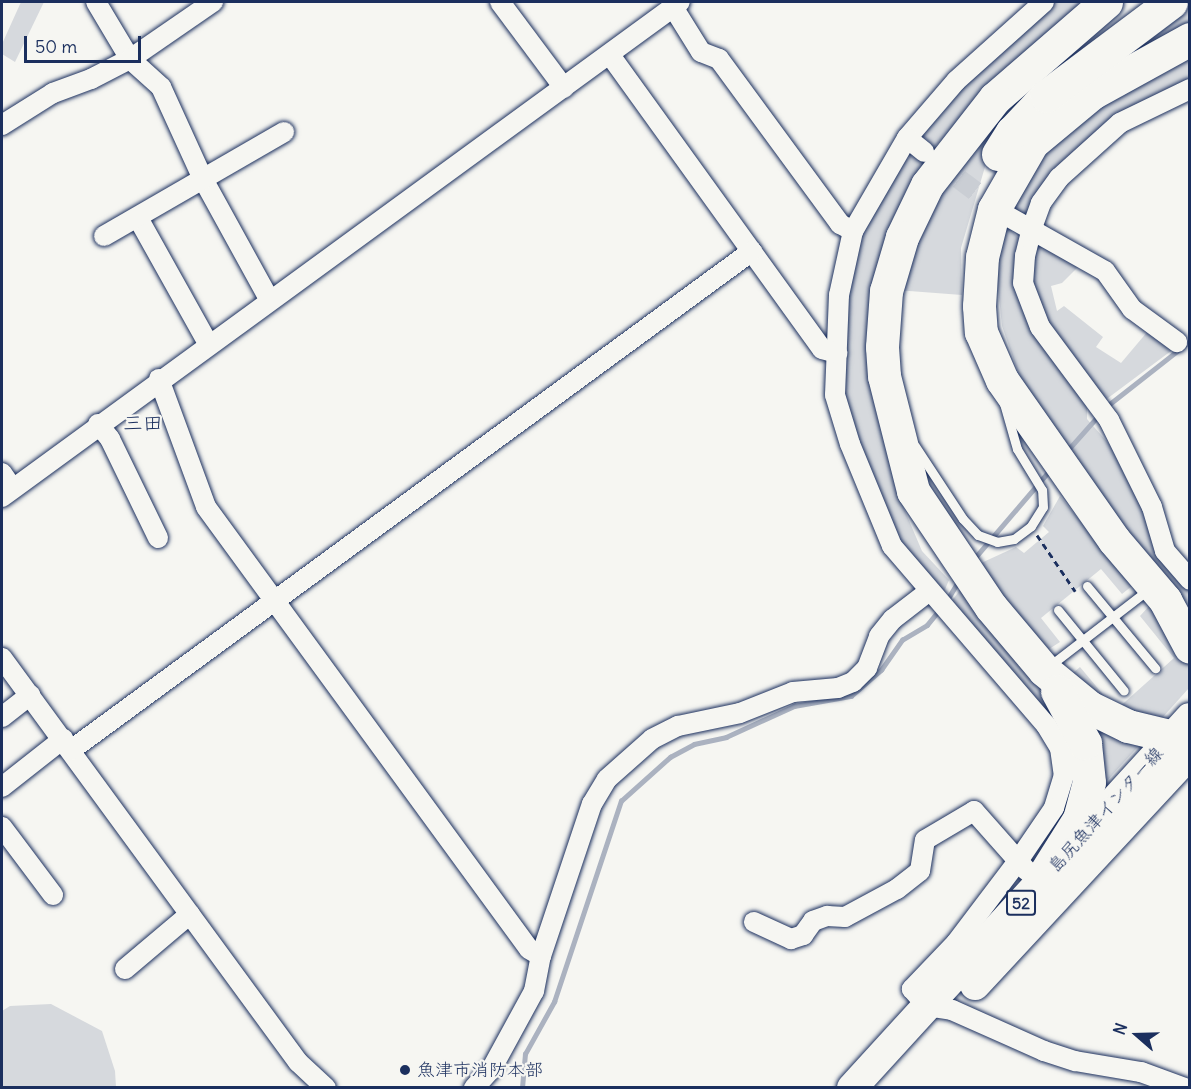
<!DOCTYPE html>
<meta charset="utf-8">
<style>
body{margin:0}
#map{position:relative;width:1191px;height:1089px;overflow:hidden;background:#f6f6f2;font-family:Delius,"Klee One",sans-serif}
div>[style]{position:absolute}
.green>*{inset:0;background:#d6d9dd}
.stream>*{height:4.5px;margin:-2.25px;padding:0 2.25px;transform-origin:2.25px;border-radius:2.25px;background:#abb2c0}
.minor-tunnel>*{height:20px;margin-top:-10px;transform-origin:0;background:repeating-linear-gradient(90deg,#caced4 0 20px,transparent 0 30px)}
.path>*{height:3px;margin-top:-1.5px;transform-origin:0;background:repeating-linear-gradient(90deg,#1b2f5e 0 6px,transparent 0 10.5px)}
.roads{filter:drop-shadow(0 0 2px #1b2f5e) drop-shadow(0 0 2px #1b2f5e)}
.service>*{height:9px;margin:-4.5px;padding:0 4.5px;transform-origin:4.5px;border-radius:4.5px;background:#f6f6f2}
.minor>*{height:20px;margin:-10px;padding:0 10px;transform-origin:10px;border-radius:10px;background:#f6f6f2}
.primary>*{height:30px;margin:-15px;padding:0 15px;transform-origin:15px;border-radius:15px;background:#f6f6f2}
.motorway>*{height:33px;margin:-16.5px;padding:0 16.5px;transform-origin:16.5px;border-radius:16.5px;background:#f6f6f2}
.dots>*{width:16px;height:16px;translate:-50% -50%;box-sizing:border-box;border:3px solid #f6f6f2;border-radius:50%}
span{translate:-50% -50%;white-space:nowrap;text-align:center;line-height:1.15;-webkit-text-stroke:4.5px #f6f6f2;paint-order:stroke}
.shield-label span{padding:2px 4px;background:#f6f6f2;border:2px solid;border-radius:4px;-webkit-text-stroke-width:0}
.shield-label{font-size:16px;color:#1b2f5e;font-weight:700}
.street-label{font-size:18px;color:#1b2f5e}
.poi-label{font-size:18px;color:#1b2f5e}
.left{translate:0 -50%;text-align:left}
.neighbourhood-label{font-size:20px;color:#1b2f5e}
.frame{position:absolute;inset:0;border:3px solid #1b2f5e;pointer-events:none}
.north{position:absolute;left:1107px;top:1005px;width:60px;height:60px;-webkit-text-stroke:4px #f6f6f2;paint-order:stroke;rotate:290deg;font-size:16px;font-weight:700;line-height:24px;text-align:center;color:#1b2f5e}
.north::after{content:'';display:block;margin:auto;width:21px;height:27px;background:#1b2f5e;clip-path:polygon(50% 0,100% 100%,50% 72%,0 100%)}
.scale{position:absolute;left:24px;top:36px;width:117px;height:27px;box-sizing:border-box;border:3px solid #1b2f5e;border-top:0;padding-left:8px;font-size:18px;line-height:21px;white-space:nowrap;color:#1b2f5e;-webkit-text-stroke:4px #f6f6f2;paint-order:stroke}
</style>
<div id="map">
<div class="green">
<div style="clip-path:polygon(21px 2px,44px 2px,15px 62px,2px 54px,2px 44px)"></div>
<div style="clip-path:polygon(1053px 2px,1085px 2px,934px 147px,919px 132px,964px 80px)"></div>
<div style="clip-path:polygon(1188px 2px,1189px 28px,1025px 131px,1120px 51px)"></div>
<div style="clip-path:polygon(1189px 49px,1189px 80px,1142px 101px,1075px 150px,1044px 188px,1030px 218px,1005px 208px,1021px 176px,1081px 111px)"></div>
<div style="clip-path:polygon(998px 123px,961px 248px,962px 295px,896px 290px,912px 238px,960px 159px)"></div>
<div style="clip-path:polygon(911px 156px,925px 162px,893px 224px,896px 490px,922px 551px,949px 580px,941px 599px,899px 546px,868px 474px,840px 385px,844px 303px,859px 241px,897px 167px)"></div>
<div style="clip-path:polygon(1004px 223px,1019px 239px,1015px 282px,1022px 310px,1087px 407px,1087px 419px,1109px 444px,1189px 587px,1189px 610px,1133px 541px,1024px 389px,1002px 326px,996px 268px)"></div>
<div style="clip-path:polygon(1035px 237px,1083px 262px,1062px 283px,1051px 286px,1057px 311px,1064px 306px,1103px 337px,1096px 347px,1121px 363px,1148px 331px,1175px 348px,1104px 401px,1053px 337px,1032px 282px)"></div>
<div style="clip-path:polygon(1060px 496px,1132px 586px,1122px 594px,1101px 569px,1041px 618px,1060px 642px,1046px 651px,979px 564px,1016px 547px,1024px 553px,1049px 532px,1043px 526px)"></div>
<div style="clip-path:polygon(960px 590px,1041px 682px,1070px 761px,948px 606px)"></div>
<div style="clip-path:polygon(1150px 605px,1157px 606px,1168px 617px,1189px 666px,1189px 688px,1153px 728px,1103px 708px,1067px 678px,1080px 667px,1116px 710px,1174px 658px,1140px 616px)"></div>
<div style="clip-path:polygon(1076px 706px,1145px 739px,1094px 795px)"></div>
<div style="clip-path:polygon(51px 1004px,102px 1031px,115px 1071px,116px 1087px,2px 1087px,2px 1011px,10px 1006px)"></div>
</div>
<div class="stream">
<div style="left:1107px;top:406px;width:105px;rotate:-38.1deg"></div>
<div style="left:1067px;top:451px;width:48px;rotate:-48.4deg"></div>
<div style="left:973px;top:560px;width:117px;rotate:-49.5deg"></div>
<div style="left:947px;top:600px;width:21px;rotate:-59deg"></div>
<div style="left:522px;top:1088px;width:34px;rotate:-85deg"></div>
<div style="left:525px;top:1054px;width:60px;rotate:-60.9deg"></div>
<div style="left:554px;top:1002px;width:212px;rotate:-71.6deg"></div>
<div style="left:621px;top:801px;width:66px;rotate:-41.9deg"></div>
<div style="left:670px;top:757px;width:27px;rotate:-28deg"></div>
<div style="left:694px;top:744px;width:33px;rotate:-12deg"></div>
<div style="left:726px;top:737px;width:75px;rotate:-24.5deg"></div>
<div style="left:794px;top:706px;width:58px;rotate:-10deg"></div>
<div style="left:851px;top:696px;width:40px;rotate:-41deg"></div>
<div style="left:881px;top:670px;width:37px;rotate:-55deg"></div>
<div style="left:902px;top:640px;width:29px;rotate:-31deg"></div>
<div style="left:927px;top:625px;width:21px;rotate:-51deg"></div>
</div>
<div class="minor-tunnel">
<div style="left:935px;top:161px;width:85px;rotate:36.9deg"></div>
</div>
<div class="path">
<div style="left:1037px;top:535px;width:68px;rotate:55.8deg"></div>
</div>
<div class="roads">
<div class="service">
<div style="left:915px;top:446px;width:87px;rotate:56.7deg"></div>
<div style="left:963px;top:519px;width:22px;rotate:47deg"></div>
<div style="left:978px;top:535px;width:20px;rotate:20deg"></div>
<div style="left:997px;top:542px;width:17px;rotate:-10deg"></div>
<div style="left:1014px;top:539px;width:21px;rotate:-37deg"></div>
<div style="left:1031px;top:526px;width:22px;rotate:-58deg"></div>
<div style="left:1043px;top:507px;width:17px;rotate:-93deg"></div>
<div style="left:1042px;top:490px;width:48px;rotate:-121.4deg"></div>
<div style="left:1017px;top:449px;width:51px;rotate:-105.9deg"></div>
<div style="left:1087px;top:586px;width:107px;rotate:50.3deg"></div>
<div style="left:1058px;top:610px;width:104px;rotate:50.8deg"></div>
<div style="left:1048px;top:667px;width:128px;rotate:-37.7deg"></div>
</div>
<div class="minor">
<div style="left:96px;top:2px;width:66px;rotate:59.2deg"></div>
<div style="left:130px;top:59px;width:42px;rotate:42.1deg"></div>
<div style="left:161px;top:87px;width:101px;rotate:65.5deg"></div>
<div style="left:203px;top:179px;width:137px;rotate:61.2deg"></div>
<div style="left:500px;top:2px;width:107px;rotate:53.3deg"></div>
<div style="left:1044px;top:2px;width:118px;rotate:138.1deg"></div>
<div style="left:956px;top:81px;width:75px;rotate:130.7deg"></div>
<div style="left:907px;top:138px;width:108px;rotate:120.1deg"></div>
<div style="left:853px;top:231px;width:66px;rotate:102.3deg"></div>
<div style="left:839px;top:295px;width:100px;rotate:92.3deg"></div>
<div style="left:835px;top:395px;width:51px;rotate:73deg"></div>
<div style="left:850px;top:444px;width:110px;rotate:67.6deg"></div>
<div style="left:892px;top:546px;width:236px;rotate:49.3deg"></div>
<div style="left:1046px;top:725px;width:27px;rotate:59deg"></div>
<div style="left:1060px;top:748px;width:27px;rotate:82deg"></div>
<div style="left:1064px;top:775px;width:34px;rotate:107deg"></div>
<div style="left:1054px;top:808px;width:64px;rotate:124.2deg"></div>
<div style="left:1018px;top:861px;width:103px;rotate:127.1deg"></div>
<div style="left:956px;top:943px;width:64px;rotate:133.7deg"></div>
<div style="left:912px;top:989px;width:23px;rotate:49deg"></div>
<div style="left:927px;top:1006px;width:25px;rotate:9deg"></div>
<div style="left:952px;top:1010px;width:101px;rotate:24deg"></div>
<div style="left:1044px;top:1051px;width:33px;rotate:18deg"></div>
<div style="left:1075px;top:1061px;width:67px;rotate:9.5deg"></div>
<div style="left:1141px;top:1072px;width:47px;rotate:20deg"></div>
<div style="left:673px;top:7px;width:53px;rotate:58.1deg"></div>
<div style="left:701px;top:52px;width:19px;rotate:21deg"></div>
<div style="left:719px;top:59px;width:205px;rotate:53.7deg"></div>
<div style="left:840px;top:224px;width:15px;rotate:28deg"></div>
<div style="left:610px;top:55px;width:362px;rotate:54.2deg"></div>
<div style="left:822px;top:349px;width:16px;rotate:15deg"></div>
<div style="left:1190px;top:89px;width:78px;rotate:154.1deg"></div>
<div style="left:1120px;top:123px;width:82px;rotate:138deg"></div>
<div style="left:1059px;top:178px;width:31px;rotate:126deg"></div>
<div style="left:1041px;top:203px;width:27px;rotate:110deg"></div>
<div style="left:1032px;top:228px;width:29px;rotate:104deg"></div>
<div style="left:1025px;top:256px;width:27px;rotate:94deg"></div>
<div style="left:1023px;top:283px;width:47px;rotate:68.9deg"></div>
<div style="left:1040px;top:327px;width:116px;rotate:53.4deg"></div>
<div style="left:1109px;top:420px;width:97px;rotate:63.7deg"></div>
<div style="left:1152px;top:507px;width:46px;rotate:73.5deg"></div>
<div style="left:1165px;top:551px;width:38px;rotate:49deg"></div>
<div style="left:2px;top:125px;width:60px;rotate:-32.1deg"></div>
<div style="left:53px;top:93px;width:40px;rotate:-20.2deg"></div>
<div style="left:91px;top:79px;width:44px;rotate:-27.1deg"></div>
<div style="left:130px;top:59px;width:101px;rotate:-34.5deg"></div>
<div style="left:907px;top:138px;width:22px;rotate:39deg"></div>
<div style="left:1009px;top:217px;width:110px;rotate:29.4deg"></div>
<div style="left:1105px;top:271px;width:47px;rotate:54.6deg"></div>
<div style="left:1132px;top:309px;width:56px;rotate:36.3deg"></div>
<div style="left:138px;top:218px;width:143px;rotate:60.8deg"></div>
<div style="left:104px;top:236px;width:208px;rotate:-30deg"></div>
<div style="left:159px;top:379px;width:136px;rotate:69.8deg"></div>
<div style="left:206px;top:507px;width:547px;rotate:53.84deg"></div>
<div style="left:529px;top:949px;width:14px;rotate:30deg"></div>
<div style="left:98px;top:424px;width:19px;rotate:51deg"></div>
<div style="left:110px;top:439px;width:110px;rotate:64.1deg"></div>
<div style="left:2px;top:473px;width:18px;rotate:56deg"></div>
<div style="left:2px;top:497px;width:839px;rotate:-36.13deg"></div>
<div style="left:2px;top:658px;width:501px;rotate:53.77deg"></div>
<div style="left:298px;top:1062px;width:38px;rotate:43deg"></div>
<div style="left:2px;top:717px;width:36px;rotate:-38deg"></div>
<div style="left:71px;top:750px;width:844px;rotate:-36.23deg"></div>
<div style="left:2px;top:787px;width:78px;rotate:-38.2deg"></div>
<div style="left:2px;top:827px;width:85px;rotate:53.1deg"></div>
<div style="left:754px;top:922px;width:41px;rotate:24.7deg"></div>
<div style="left:791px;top:939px;width:13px;rotate:-18deg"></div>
<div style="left:803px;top:935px;width:17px;rotate:-54deg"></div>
<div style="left:813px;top:921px;width:15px;rotate:-20deg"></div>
<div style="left:827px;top:916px;width:18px;rotate:3deg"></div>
<div style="left:845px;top:917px;width:59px;rotate:-28.3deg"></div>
<div style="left:897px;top:889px;width:29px;rotate:-38deg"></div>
<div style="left:920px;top:871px;width:31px;rotate:-81deg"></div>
<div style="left:925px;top:840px;width:57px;rotate:-30.6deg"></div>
<div style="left:974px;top:811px;width:80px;rotate:48.5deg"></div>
<div style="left:125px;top:969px;width:85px;rotate:-40.2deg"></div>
<div style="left:474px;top:1088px;width:27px;rotate:-48deg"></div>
<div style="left:492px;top:1068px;width:88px;rotate:-61.4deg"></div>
<div style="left:534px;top:991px;width:36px;rotate:-79deg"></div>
<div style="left:541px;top:956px;width:160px;rotate:-71.5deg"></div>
<div style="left:592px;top:804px;width:29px;rotate:-59deg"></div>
<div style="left:607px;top:779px;width:60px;rotate:-41.6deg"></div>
<div style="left:652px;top:739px;width:29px;rotate:-27deg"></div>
<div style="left:678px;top:726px;width:63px;rotate:-11.8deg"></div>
<div style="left:740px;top:713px;width:57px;rotate:-21.6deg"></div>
<div style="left:793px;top:692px;width:45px;rotate:-5.1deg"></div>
<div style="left:838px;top:688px;width:16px;rotate:-22deg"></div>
<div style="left:853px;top:682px;width:20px;rotate:-45deg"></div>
<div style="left:867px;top:668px;width:34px;rotate:-69deg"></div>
<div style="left:879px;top:636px;width:22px;rotate:-51deg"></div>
<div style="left:893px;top:619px;width:44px;rotate:-37.6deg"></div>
</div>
<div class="primary">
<div style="left:975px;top:985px;width:316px;rotate:-47.1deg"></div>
<div style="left:852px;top:1088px;width:501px;rotate:-47.59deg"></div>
</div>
<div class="motorway">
<div style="left:1106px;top:2px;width:147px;rotate:139.1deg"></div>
<div style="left:995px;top:98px;width:110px;rotate:128deg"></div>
<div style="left:927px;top:185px;width:58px;rotate:115.7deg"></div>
<div style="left:902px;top:237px;width:56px;rotate:106.5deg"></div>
<div style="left:886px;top:291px;width:56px;rotate:94.1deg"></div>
<div style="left:882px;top:347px;width:29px;rotate:86deg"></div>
<div style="left:884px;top:376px;width:119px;rotate:75.8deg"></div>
<div style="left:913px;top:491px;width:140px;rotate:56.1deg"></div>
<div style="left:991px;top:607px;width:82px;rotate:49.9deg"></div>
<div style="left:1044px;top:670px;width:58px;rotate:39.4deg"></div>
<div style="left:1089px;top:707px;width:43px;rotate:26deg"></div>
<div style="left:1128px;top:726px;width:64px;rotate:13.6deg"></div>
<div style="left:1190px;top:39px;width:112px;rotate:151.1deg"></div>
<div style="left:1092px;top:93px;width:78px;rotate:140.2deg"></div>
<div style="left:1032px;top:143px;width:76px;rotate:119.9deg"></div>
<div style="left:994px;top:209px;width:49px;rotate:104deg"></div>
<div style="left:982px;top:257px;width:49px;rotate:93.5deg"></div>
<div style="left:979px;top:306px;width:26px;rotate:86deg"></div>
<div style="left:981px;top:332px;width:52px;rotate:66.4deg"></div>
<div style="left:1002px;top:380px;width:195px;rotate:55deg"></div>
<div style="left:1114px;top:540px;width:79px;rotate:49.6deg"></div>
<div style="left:1165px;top:600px;width:53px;rotate:62deg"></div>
<div style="left:998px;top:154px;width:26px;rotate:-58deg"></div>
<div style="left:1012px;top:132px;width:50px;rotate:-46.6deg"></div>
<div style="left:1046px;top:96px;width:156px;rotate:-36.9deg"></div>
<div style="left:1038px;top:884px;width:77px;rotate:-57.8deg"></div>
<div style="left:1079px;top:819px;width:38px;rotate:-75deg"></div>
<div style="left:1089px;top:782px;width:39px;rotate:-96deg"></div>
<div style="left:1085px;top:743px;width:59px;rotate:-118.3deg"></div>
</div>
</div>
<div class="dots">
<div style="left:405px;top:1070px;background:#1b2f5e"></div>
</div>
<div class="shield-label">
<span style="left:1021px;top:903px">52</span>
</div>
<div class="street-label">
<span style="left:1106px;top:810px;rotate:-48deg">島尻魚津インター線</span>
</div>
<div class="poi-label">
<span class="left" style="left:417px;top:1070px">魚津市消防本部</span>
</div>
<div class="neighbourhood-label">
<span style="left:143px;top:422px">三田</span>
</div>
<div class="frame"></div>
<div class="north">N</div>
<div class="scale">50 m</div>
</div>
